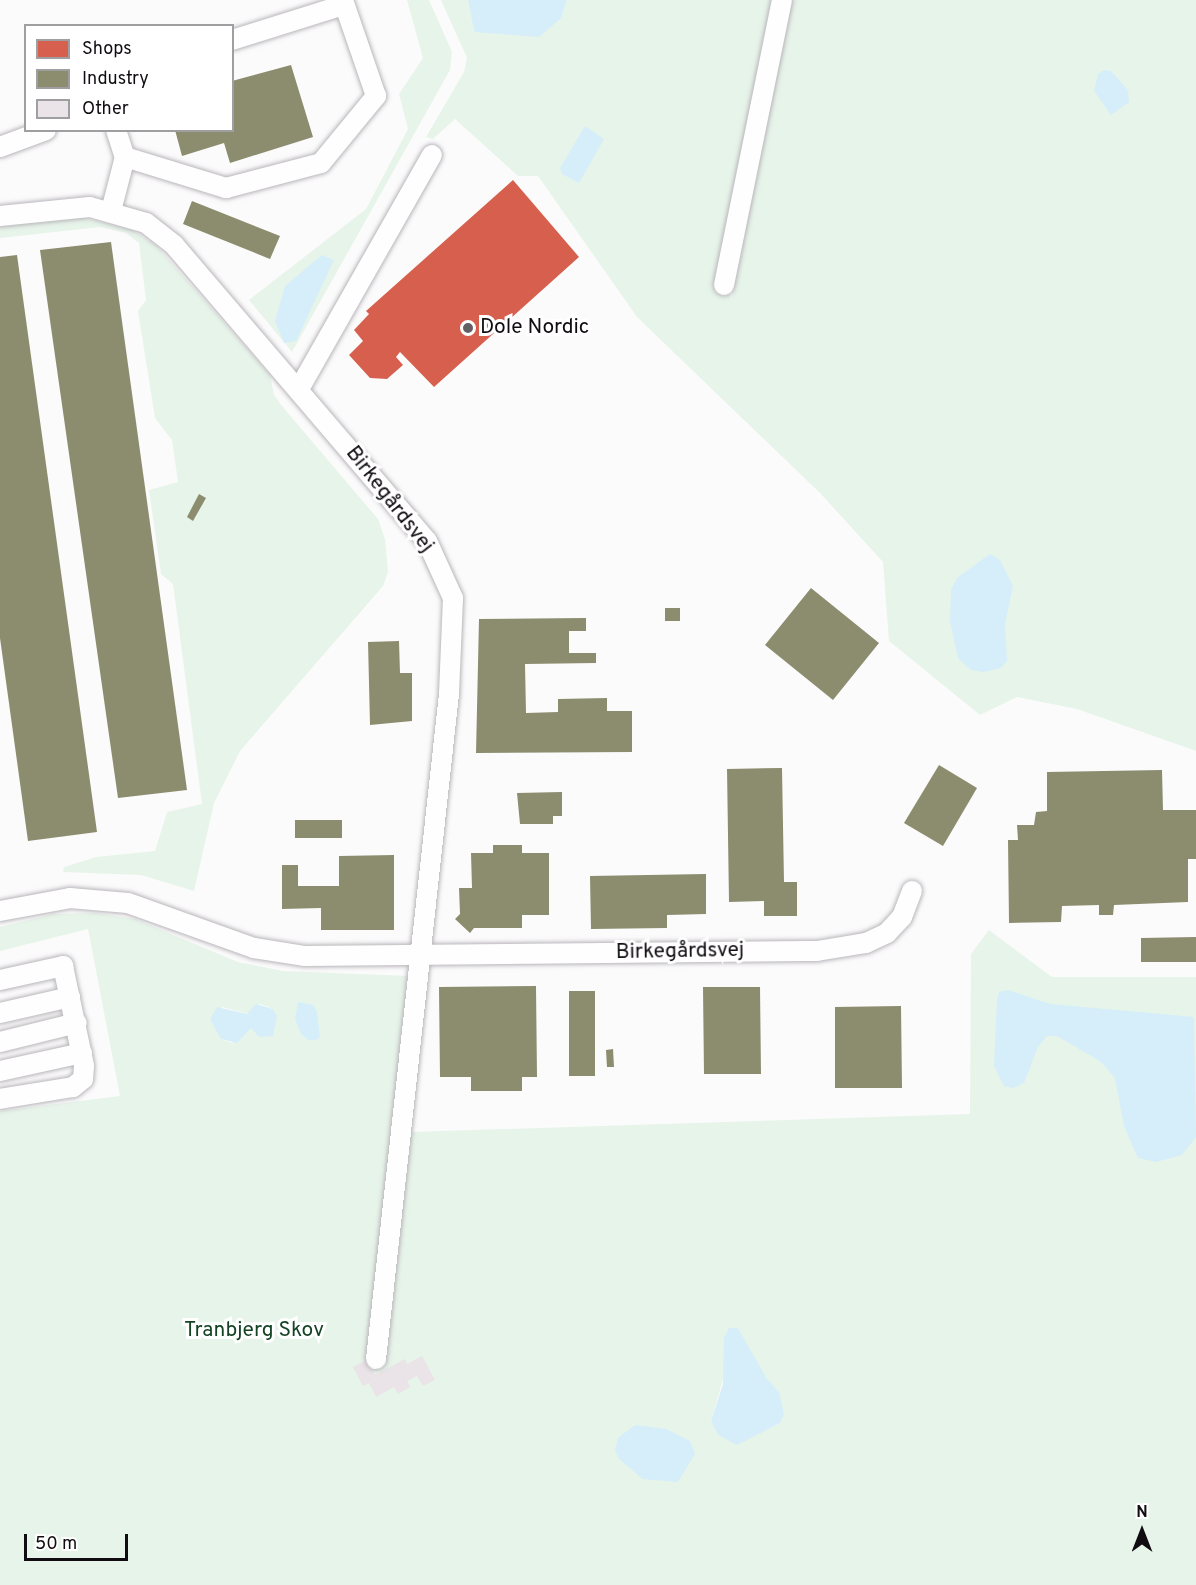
<!DOCTYPE html>
<meta charset="utf-8">
<style>
body{margin:0}
#map{position:relative;width:1196px;height:1585px;overflow:hidden;background:#fcfbfc;font-family:Overpass,sans-serif}
div>[style]{position:absolute}
.green>*{inset:0;background:#e7f4ea}
.water>*{inset:0;background:#d5eef9}
.shops>*{inset:0;background:#d6604d}
.industry>*{inset:0;background:#8c8c6e}
.building>*{inset:0;background:#eae3e7}
.roads{filter:drop-shadow(0 0 2px #b9b6ba) drop-shadow(0 0 2px #b9b6ba)}
.minor>*{height:20px;margin:-10px;padding:0 10px;transform-origin:10px;border-radius:10px;background:#fffeff}
.dots>*{width:16px;height:16px;translate:-50% -50%;box-sizing:border-box;border:3px solid #fff;border-radius:50%}
span{translate:-50% -50%;white-space:nowrap;text-align:center;line-height:1.15;-webkit-text-stroke:6px #fff;paint-order:stroke}
.poi-label{font-size:21px;color:#100c11}
.left{translate:0 -50%;text-align:left}
.street-label{font-size:21px;color:#100c11}
.park-label{font-size:21px;color:#144324}
.legend{position:absolute;left:24px;top:24px;width:210px;height:108px;box-sizing:border-box;background:#fff;border:2px solid #9f9ea0;margin:0;padding:8px 10px;list-style:none;font-size:18px;color:#100c11}
.legend li{display:flex;align-items:center;gap:12px;height:30px}
.legend b{width:30px;border:2px solid #9f9ea0}
.north{position:absolute;left:1112px;top:1501px;width:60px;height:60px;-webkit-text-stroke:4px #fff;paint-order:stroke;rotate:0deg;font-size:16px;font-weight:700;line-height:24px;text-align:center;color:#100c11}
.north::after{content:'';display:block;margin:auto;width:21px;height:27px;background:#100c11;clip-path:polygon(50% 0,100% 100%,50% 72%,0 100%)}
.scale{position:absolute;left:24px;top:1534px;width:104px;height:27px;box-sizing:border-box;border:3px solid #100c11;border-top:0;padding-left:8px;font-size:18px;line-height:21px;white-space:nowrap;color:#100c11;-webkit-text-stroke:4px #fff;paint-order:stroke}
</style>
<div id="map">
<div class="green">
<div style="clip-path:polygon(407px 0,429px 0,452px 52px,450px 70px,292px 352px,249px 300px,366px 209px,408px 129px,399px 94px,423px 58px)"></div>
<div style="clip-path:polygon(441px 0,468px 0,474px 32px,561px 18px,567px 0,778px 0,730px 237px,731px 301px,789px 0,1196px 0,1196px 751px,1077px 709px,1017px 697px,980px 715px,889px 641px,883px 562px,820px 493px,637px 317px,538px 176px,518px 176px,455px 119px,433px 139px,426px 137px,464px 72px,467px 58px)"></div>
<div style="clip-path:polygon(75px 216px,130px 229px,155px 244px,270px 375px,274px 395px,282px 406px,378px 519px,385px 539px,388px 572px,383px 586px,240px 751px,214px 803px,194px 891px,141px 875px,63px 872px,64px 867px,96px 857px,155px 851px,167px 812px,202px 804px,173px 584px,161px 574px,149px 490px,178px 482px,172px 440px,155px 418px,138px 311px,146px 300px,139px 243px,126px 233px,100px 227px,0 238px,0 227px)"></div>
<div style="clip-path:polygon(evenodd,96px 913px,135px 919px,238px 962px,283px 971px,411px 976px,411px 1132px,970px 1114px,971px 954px,989px 930px,1052px 977px,1196px 977px,1196px 1585px,0 1585px,0 1111px,120px 1096px,88px 929px,0 951px,0 927px,53px 914px,96px 913px,260px 1004px,273px 1009px,259px 1037px,251px 1028px,232px 1043px,221px 1039px,222px 1007px,248px 1014px,260px 1004px,96px 913px,738px 1328px,767px 1380px,779px 1392px,780px 1423px,764px 1431px,711px 1421px,738px 1328px)"></div>
</div>
<div class="water">
<div style="clip-path:polygon(468px 0,567px 0,561px 18px,539px 37px,474px 32px)"></div>
<div style="clip-path:polygon(1104px 70px,1111px 71px,1128px 90px,1129px 102px,1111px 115px,1094px 91px,1098px 74px)"></div>
<div style="clip-path:polygon(585px 126px,604px 139px,579px 183px,562px 174px,560px 168px)"></div>
<div style="clip-path:polygon(322px 255px,334px 260px,296px 341px,284px 343px,275px 321px,285px 286px)"></div>
<div style="clip-path:polygon(990px 554px,1000px 560px,1013px 586px,1005px 624px,1007px 661px,1001px 668px,983px 672px,971px 670px,958px 658px,950px 622px,951px 590px,957px 578px)"></div>
<div style="clip-path:polygon(1008px 990px,1050px 1004px,1194px 1017px,1196px 1137px,1182px 1155px,1156px 1162px,1138px 1158px,1124px 1126px,1115px 1078px,1100px 1061px,1057px 1036px,1047px 1036px,1038px 1047px,1024px 1083px,1013px 1088px,1004px 1086px,994px 1066px,997px 1000px,999px 992px)"></div>
<div style="clip-path:polygon(298px 1002px,313px 1005px,317px 1012px,320px 1037px,316px 1040px,308px 1040px,301px 1034px,295px 1019px)"></div>
<div style="clip-path:polygon(256px 1004px,273px 1009px,277px 1016px,273px 1036px,259px 1037px,251px 1028px,237px 1043px,221px 1039px,210px 1019px,217px 1007px,247px 1014px)"></div>
<div style="clip-path:polygon(729px 1328px,738px 1328px,767px 1379px,779px 1392px,784px 1414px,780px 1423px,737px 1445px,718px 1435px,711px 1421px,723px 1384px,724px 1338px)"></div>
<div style="clip-path:polygon(635px 1425px,666px 1429px,690px 1441px,695px 1454px,678px 1482px,643px 1479px,619px 1459px,615px 1451px,618px 1438px)"></div>
</div>
<div class="shops">
<div style="clip-path:polygon(513px 180px,579px 257px,434px 387px,400px 352px,396px 357px,403px 365px,387px 379px,370px 378px,349px 355px,363px 341px,354px 330px,369px 314px,366px 311px)"></div>
</div>
<div class="industry">
<div style="clip-path:polygon(291px 65px,313px 137px,230px 163px,224px 143px,182px 156px,175px 130px,232px 130px,232px 81px)"></div>
<div style="clip-path:polygon(192px 201px,280px 236px,270px 259px,183px 224px)"></div>
<div style="clip-path:polygon(111px 242px,187px 790px,118px 798px,40px 250px)"></div>
<div style="clip-path:polygon(17px 255px,97px 832px,28px 841px,0 638px,0 257px)"></div>
<div style="clip-path:polygon(199px 494px,206px 498px,193px 521px,187px 517px)"></div>
<div style="clip-path:polygon(811px 588px,879px 643px,833px 700px,765px 645px)"></div>
<div style="clip-path:polygon(665px 608px,680px 608px,680px 621px,665px 621px)"></div>
<div style="clip-path:polygon(586px 618px,586px 631px,569px 631px,569px 653px,596px 653px,596px 663px,525px 664px,526px 713px,558px 712px,558px 699px,607px 698px,607px 711px,632px 711px,632px 752px,476px 753px,479px 619px)"></div>
<div style="clip-path:polygon(399px 641px,400px 673px,412px 673px,412px 721px,370px 725px,368px 642px)"></div>
<div style="clip-path:polygon(939px 765px,977px 788px,943px 846px,904px 823px)"></div>
<div style="clip-path:polygon(782px 768px,784px 882px,797px 882px,797px 916px,764px 916px,764px 901px,729px 902px,727px 769px)"></div>
<div style="clip-path:polygon(1162px 770px,1163px 810px,1196px 810px,1196px 859px,1188px 859px,1188px 902px,1114px 905px,1113px 915px,1099px 915px,1099px 905px,1062px 906px,1061px 922px,1009px 923px,1008px 840px,1018px 840px,1017px 825px,1034px 825px,1036px 812px,1047px 811px,1047px 772px)"></div>
<div style="clip-path:polygon(562px 792px,562px 816px,553px 816px,553px 824px,520px 824px,517px 793px)"></div>
<div style="clip-path:polygon(295px 820px,342px 820px,342px 838px,295px 838px)"></div>
<div style="clip-path:polygon(493px 845px,522px 845px,522px 853px,549px 853px,549px 915px,522px 915px,522px 928px,474px 928px,470px 933px,455px 919px,460px 914px,459px 888px,472px 888px,471px 853px,493px 853px)"></div>
<div style="clip-path:polygon(394px 855px,394px 930px,321px 930px,321px 908px,282px 909px,282px 865px,298px 865px,298px 886px,339px 886px,339px 856px)"></div>
<div style="clip-path:polygon(706px 874px,706px 914px,667px 915px,667px 928px,591px 929px,590px 876px)"></div>
<div style="clip-path:polygon(1196px 937px,1196px 962px,1141px 962px,1141px 938px)"></div>
<div style="clip-path:polygon(536px 986px,537px 1077px,522px 1077px,522px 1091px,471px 1091px,471px 1077px,440px 1077px,439px 987px)"></div>
<div style="clip-path:polygon(703px 987px,760px 987px,761px 1074px,704px 1074px)"></div>
<div style="clip-path:polygon(569px 991px,595px 991px,595px 1076px,569px 1076px)"></div>
<div style="clip-path:polygon(901px 1006px,902px 1088px,835px 1088px,835px 1007px)"></div>
<div style="clip-path:polygon(613px 1049px,614px 1067px,607px 1067px,606px 1050px)"></div>
</div>
<div class="building">
<div style="clip-path:polygon(422px 1356px,435px 1380px,423px 1386px,417px 1376px,407px 1381px,410px 1387px,398px 1394px,394px 1387px,376px 1397px,369px 1383px,363px 1386px,353px 1367px,367px 1360px,375px 1375px,405px 1359px,407px 1364px)"></div>
</div>
<div class="roads">
<div class="minor">
<div style="left:232px;top:40px;width:117px;rotate:-17.4deg"></div>
<div style="left:116px;top:130px;width:28px;rotate:72deg"></div>
<div style="left:0;top:147px;width:49px;rotate:-20.3deg"></div>
<div style="left:111px;top:211px;width:56px;rotate:-75.5deg"></div>
<div style="left:125px;top:157px;width:106px;rotate:17.1deg"></div>
<div style="left:226px;top:188px;width:98px;rotate:-14.7deg"></div>
<div style="left:321px;top:163px;width:87px;rotate:-50.6deg"></div>
<div style="left:376px;top:96px;width:102px;rotate:-109deg"></div>
<div style="left:0;top:216px;width:90px;rotate:-5.7deg"></div>
<div style="left:90px;top:207px;width:58px;rotate:15.9deg"></div>
<div style="left:146px;top:223px;width:36px;rotate:38deg"></div>
<div style="left:174px;top:245px;width:389px;rotate:49.5deg"></div>
<div style="left:427px;top:541px;width:63px;rotate:65.5deg"></div>
<div style="left:453px;top:598px;width:96px;rotate:92.4deg"></div>
<div style="left:449px;top:694px;width:669px;rotate:96.26deg"></div>
<div style="left:724px;top:285px;width:291px;rotate:-78.5deg"></div>
<div style="left:299px;top:389px;width:269px;rotate:-60.4deg"></div>
<div style="left:0;top:911px;width:71px;rotate:-10.5deg"></div>
<div style="left:70px;top:898px;width:58px;rotate:4.9deg"></div>
<div style="left:128px;top:903px;width:134px;rotate:19.7deg"></div>
<div style="left:254px;top:948px;width:52px;rotate:8.9deg"></div>
<div style="left:305px;top:956px;width:512px;rotate:-0.56deg"></div>
<div style="left:817px;top:951px;width:50px;rotate:-9.3deg"></div>
<div style="left:866px;top:943px;width:23px;rotate:-25deg"></div>
<div style="left:887px;top:933px;width:22px;rotate:-47deg"></div>
<div style="left:902px;top:917px;width:28px;rotate:-69deg"></div>
<div style="left:0;top:980px;width:65px;rotate:-12.5deg"></div>
<div style="left:63px;top:966px;width:102px;rotate:78.1deg"></div>
<div style="left:84px;top:1066px;width:13px;rotate:94deg"></div>
<div style="left:83px;top:1079px;width:13px;rotate:141deg"></div>
<div style="left:73px;top:1087px;width:74px;rotate:170.7deg"></div>
<div style="left:0;top:1013px;width:72px;rotate:-12.9deg"></div>
<div style="left:0;top:1042px;width:79px;rotate:-13.9deg"></div>
<div style="left:0;top:1071px;width:84px;rotate:-12.4deg"></div>
</div>
</div>
<div class="dots">
<div style="left:468px;top:328px;background:#636063"></div>
</div>
<div class="poi-label">
<span class="left" style="left:480px;top:328px">Dole Nordic</span>
</div>
<div class="street-label">
<span style="left:389px;top:500px;rotate:52deg">Birkegårdsvej</span>
<span style="left:680px;top:952px;rotate:-1deg">Birkegårdsvej</span>
</div>
<div class="park-label">
<span style="left:254px;top:1331px">Tranbjerg Skov</span>
</div>
<ul class="legend">
<li><b style="height:16px;background:#d6604d"></b>Shops</li>
<li><b style="height:16px;background:#8c8c6e"></b>Industry</li>
<li><b style="height:16px;background:#eae3e7"></b>Other</li>
</ul>
<div class="north">N</div>
<div class="scale">50 m</div>
</div>
